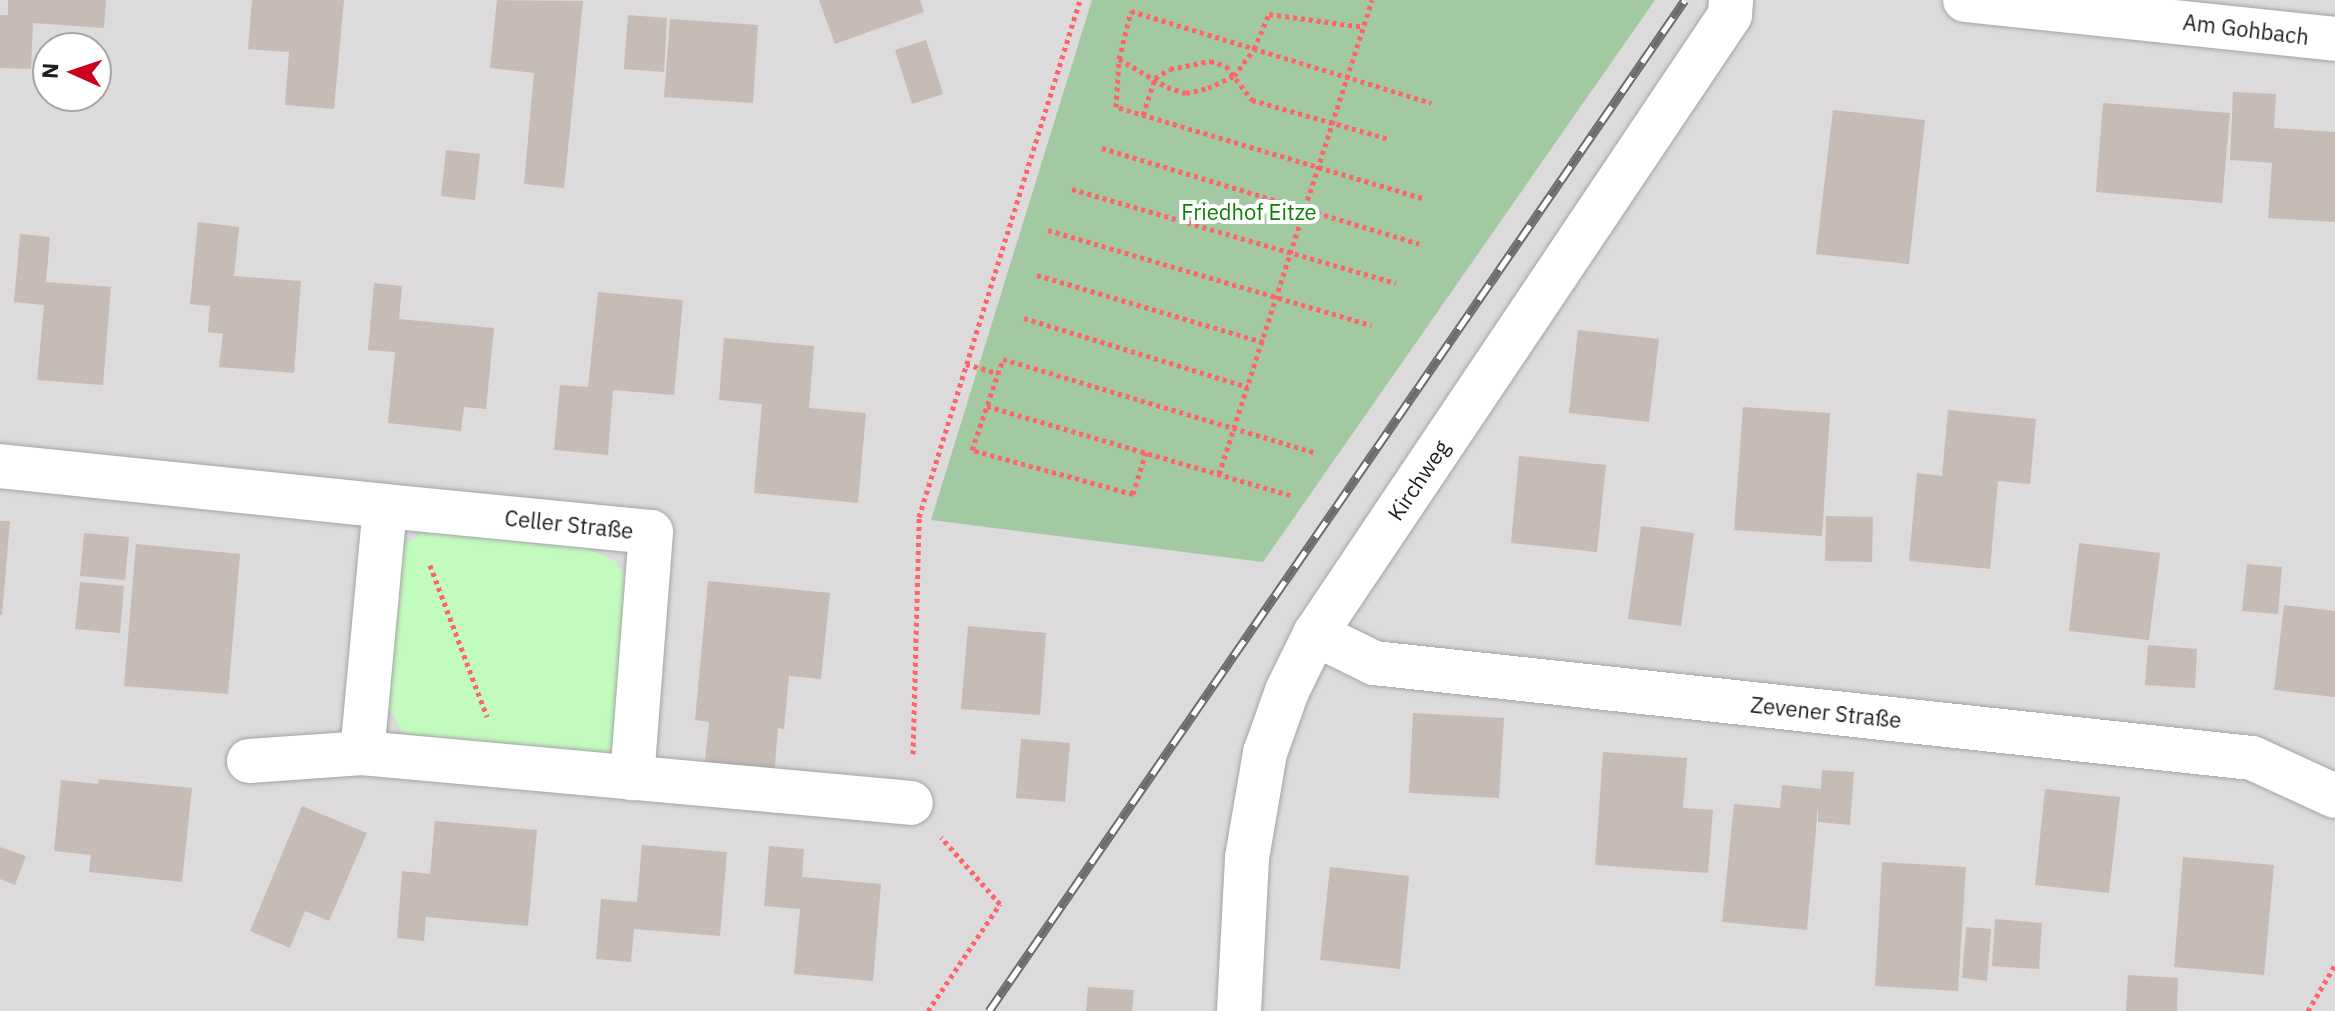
<!DOCTYPE html>
<meta charset="utf-8">
<style>
body{margin:0}
#map{position:relative;width:2335px;height:1011px;overflow:hidden;background:#efe9e3;font-family:"IBM Plex Sans",sans-serif}
div>[style]{position:absolute}
.residential>*{inset:0;background:#dcdadb}
.cemetery>*{inset:0;background:#a3c9a3}
.park>*{inset:0;background:#c2fbbe}
.building>*{inset:0;background:#c7bbb6}
.path>*{height:5px;margin-top:-2.5px;transform-origin:0;background:repeating-linear-gradient(90deg,#ff646b 0 4px,transparent 0 8px)}
.roads{filter:drop-shadow(0 0 2px #a5a5a5) drop-shadow(0 0 2px #a5a5a5)}
.minor>*{height:44px;margin:-22px;padding:0 22px;transform-origin:22px;border-radius:22px;background:#fff}
.rail>*{height:9px;margin-top:-4.5px;transform-origin:0;background:repeating-linear-gradient(90deg,#fff 0 18px,#6c6c6c 0 36px);box-sizing:border-box;border-block:2px solid #6c6c6c}
span{translate:-50% -50%;white-space:nowrap;text-align:center;line-height:1.15;-webkit-text-stroke:8px #fff;paint-order:stroke}
.street-label{font-size:22px;color:#1e1e1e}
.park-label{font-size:22px;color:#0f8007}
.north{position:absolute;left:32px;top:32px;width:80px;height:80px;box-sizing:border-box;background:#fff;border:2px solid #a5a5a5;border-radius:50%;rotate:273deg;font-size:22px;font-weight:700;line-height:32px;text-align:center;color:#1e1e1e}
.north::after{content:'';display:block;margin:auto;width:28px;height:36px;background:#cb001e;clip-path:polygon(50% 0,100% 100%,50% 72%,0 100%)}
</style>
<div id="map">
<div class="residential">
<div style="clip-path:polygon(evenodd,0 0,2335px 0,2335px 1011px,0 1011px,0 0,48px 48px,96px 48px,96px 96px,48px 96px,48px 48px)"></div>
</div>
<div class="cemetery">
<div style="clip-path:polygon(1092px 0,1655px 0,1263px 562px,931px 520px)"></div>
</div>
<div class="park">
<div style="clip-path:polygon(437px 524px,519px 532px,533px 543px,580px 546px,614px 560px,625px 576px,632px 606px,612px 748px,598px 757px,412px 742px,401px 730px,388px 703px,400px 554px,405px 544px)"></div>
</div>
<div class="building">
<div style="clip-path:polygon(8px 0,106px 0,104px 28px,33px 23px,31px 69px,0 68px,0 15px,8px 15px)"></div>
<div style="clip-path:polygon(252px 0,344px 0,334px 109px,285px 105px,289px 52px,248px 49px)"></div>
<div style="clip-path:polygon(497px 0,583px 1px,564px 188px,524px 184px,534px 73px,490px 68px)"></div>
<div style="clip-path:polygon(819px 0,920px 0,924px 12px,835px 44px)"></div>
<div style="clip-path:polygon(628px 15px,667px 18px,664px 72px,624px 69px)"></div>
<div style="clip-path:polygon(670px 19px,758px 25px,753px 103px,664px 97px)"></div>
<div style="clip-path:polygon(926px 40px,943px 94px,912px 104px,895px 50px)"></div>
<div style="clip-path:polygon(2233px 92px,2276px 94px,2274px 128px,2335px 132px,2335px 222px,2268px 218px,2272px 163px,2230px 160px)"></div>
<div style="clip-path:polygon(2103px 103px,2230px 113px,2222px 203px,2096px 192px)"></div>
<div style="clip-path:polygon(1833px 110px,1925px 120px,1909px 264px,1816px 254px)"></div>
<div style="clip-path:polygon(446px 150px,480px 154px,475px 200px,441px 196px)"></div>
<div style="clip-path:polygon(198px 222px,239px 227px,234px 276px,301px 281px,294px 373px,219px 367px,223px 334px,208px 332px,210px 306px,190px 304px)"></div>
<div style="clip-path:polygon(20px 234px,50px 237px,46px 282px,111px 287px,103px 385px,37px 380px,44px 305px,14px 302px)"></div>
<div style="clip-path:polygon(374px 283px,402px 286px,399px 319px,494px 328px,486px 409px,464px 407px,461px 431px,388px 423px,395px 352px,368px 350px)"></div>
<div style="clip-path:polygon(598px 292px,683px 300px,674px 395px,613px 390px,608px 455px,554px 450px,560px 385px,588px 387px)"></div>
<div style="clip-path:polygon(1578px 330px,1659px 339px,1649px 422px,1569px 413px)"></div>
<div style="clip-path:polygon(724px 338px,814px 346px,809px 408px,866px 413px,858px 503px,754px 493px,762px 404px,719px 400px)"></div>
<div style="clip-path:polygon(1743px 407px,1830px 413px,1822px 536px,1734px 530px)"></div>
<div style="clip-path:polygon(1948px 410px,2036px 419px,2030px 484px,1998px 481px,1990px 569px,1909px 561px,1917px 473px,1942px 476px)"></div>
<div style="clip-path:polygon(1519px 456px,1606px 465px,1597px 552px,1511px 543px)"></div>
<div style="clip-path:polygon(1826px 516px,1873px 517px,1872px 562px,1825px 561px)"></div>
<div style="clip-path:polygon(0 521px,10px 521px,2px 615px,0 615px)"></div>
<div style="clip-path:polygon(1641px 526px,1694px 533px,1681px 626px,1628px 619px)"></div>
<div style="clip-path:polygon(84px 533px,129px 537px,125px 580px,80px 576px)"></div>
<div style="clip-path:polygon(2079px 543px,2160px 553px,2149px 640px,2069px 631px)"></div>
<div style="clip-path:polygon(136px 544px,240px 554px,228px 694px,124px 686px)"></div>
<div style="clip-path:polygon(2247px 564px,2282px 567px,2278px 614px,2242px 611px)"></div>
<div style="clip-path:polygon(708px 581px,830px 593px,821px 679px,789px 676px,784px 729px,778px 728px,774px 777px,704px 771px,709px 722px,695px 720px)"></div>
<div style="clip-path:polygon(80px 582px,124px 586px,120px 633px,75px 629px)"></div>
<div style="clip-path:polygon(2284px 605px,2335px 611px,2335px 697px,2274px 690px)"></div>
<div style="clip-path:polygon(968px 626px,1046px 633px,1040px 715px,961px 709px)"></div>
<div style="clip-path:polygon(2148px 645px,2197px 649px,2195px 688px,2145px 685px)"></div>
<div style="clip-path:polygon(1413px 713px,1504px 718px,1499px 798px,1409px 793px)"></div>
<div style="clip-path:polygon(1021px 739px,1070px 743px,1065px 802px,1016px 798px)"></div>
<div style="clip-path:polygon(1603px 752px,1687px 758px,1683px 808px,1713px 810px,1708px 873px,1595px 865px)"></div>
<div style="clip-path:polygon(1822px 770px,1854px 772px,1850px 825px,1818px 822px,1818px 806px,1807px 930px,1722px 922px,1734px 804px,1780px 808px,1782px 785px,1821px 789px)"></div>
<div style="clip-path:polygon(99px 779px,192px 788px,182px 882px,89px 872px,91px 855px,54px 851px,61px 780px,98px 784px)"></div>
<div style="clip-path:polygon(2045px 789px,2120px 797px,2109px 893px,2035px 885px)"></div>
<div style="clip-path:polygon(302px 806px,367px 833px,329px 921px,305px 911px,290px 948px,250px 931px)"></div>
<div style="clip-path:polygon(435px 821px,537px 830px,528px 926px,426px 917px,424px 941px,397px 938px,402px 871px,430px 874px)"></div>
<div style="clip-path:polygon(642px 845px,727px 852px,720px 936px,634px 929px,631px 962px,596px 959px,601px 899px,637px 902px)"></div>
<div style="clip-path:polygon(769px 846px,804px 849px,802px 877px,881px 884px,873px 981px,794px 974px,800px 909px,764px 906px)"></div>
<div style="clip-path:polygon(0 847px,26px 856px,15px 885px,0 879px)"></div>
<div style="clip-path:polygon(2183px 857px,2274px 865px,2264px 975px,2174px 967px)"></div>
<div style="clip-path:polygon(1882px 862px,1966px 867px,1958px 991px,1875px 986px)"></div>
<div style="clip-path:polygon(1330px 867px,1409px 876px,1400px 969px,1320px 960px)"></div>
<div style="clip-path:polygon(1995px 919px,2042px 923px,2039px 969px,1992px 966px)"></div>
<div style="clip-path:polygon(1966px 927px,1991px 929px,1987px 981px,1962px 978px)"></div>
<div style="clip-path:polygon(2128px 975px,2178px 978px,2177px 1011px,2126px 1011px)"></div>
<div style="clip-path:polygon(1088px 987px,1134px 990px,1132px 1011px,1086px 1011px)"></div>
</div>
<div class="path">
<div style="left:1119px;top:59px;width:56px;rotate:30.3deg"></div>
<div style="left:1167px;top:87px;width:20px;rotate:18deg"></div>
<div style="left:1186px;top:93px;width:23px;rotate:-13deg"></div>
<div style="left:1208px;top:88px;width:29px;rotate:-25deg"></div>
<div style="left:1234px;top:76px;width:34px;rotate:-53deg"></div>
<div style="left:1254px;top:49px;width:38px;rotate:-67deg"></div>
<div style="left:1269px;top:14px;width:96px;rotate:7.8deg"></div>
<div style="left:1143px;top:115px;width:39px;rotate:-72deg"></div>
<div style="left:1155px;top:78px;width:17px;rotate:-31deg"></div>
<div style="left:1170px;top:69px;width:41px;rotate:-11.3deg"></div>
<div style="left:1210px;top:61px;width:17px;rotate:17deg"></div>
<div style="left:1226px;top:66px;width:43px;rotate:52.6deg"></div>
<div style="left:1252px;top:100px;width:142px;rotate:15.9deg"></div>
<div style="left:1102px;top:148px;width:331px;rotate:16.8deg"></div>
<div style="left:1072px;top:189px;width:337px;rotate:16.2deg"></div>
<div style="left:1422px;top:198px;width:319px;rotate:-163.4deg"></div>
<div style="left:1116px;top:107px;width:48px;rotate:-86.4deg"></div>
<div style="left:1119px;top:59px;width:49px;rotate:-76deg"></div>
<div style="left:1131px;top:11px;width:314px;rotate:17deg"></div>
<div style="left:1048px;top:230px;width:337px;rotate:16.4deg"></div>
<div style="left:1037px;top:275px;width:236px;rotate:16.5deg"></div>
<div style="left:1024px;top:318px;width:234px;rotate:17.1deg"></div>
<div style="left:966px;top:364px;width:33px;rotate:16deg"></div>
<div style="left:987px;top:406px;width:316px;rotate:16.4deg"></div>
<div style="left:1146px;top:452px;width:44px;rotate:107.2deg"></div>
<div style="left:1133px;top:494px;width:167px;rotate:-164.7deg"></div>
<div style="left:972px;top:450px;width:96px;rotate:-71.2deg"></div>
<div style="left:1003px;top:359px;width:327px;rotate:16.7deg"></div>
<div style="left:1219px;top:474px;width:498px;rotate:-72.1deg"></div>
<div style="left:430px;top:565px;width:162px;rotate:69.4deg"></div>
<div style="left:913px;top:754px;width:237px;rotate:-88.5deg"></div>
<div style="left:919px;top:517px;width:541px;rotate:-72.7deg"></div>
<div style="left:928px;top:1011px;width:129px;rotate:-56.1deg"></div>
<div style="left:1000px;top:904px;width:89px;rotate:-131.4deg"></div>
<div style="left:2308px;top:1011px;width:53px;rotate:-59.6deg"></div>
</div>
<div class="roads">
<div class="minor">
<div style="left:1965px;top:0;width:372px;rotate:6deg"></div>
<div style="left:0;top:466px;width:387px;rotate:5.9deg"></div>
<div style="left:385px;top:506px;width:248px;rotate:95.3deg"></div>
<div style="left:362px;top:753px;width:551px;rotate:5.2deg"></div>
<div style="left:385px;top:506px;width:267px;rotate:5.6deg"></div>
<div style="left:651px;top:532px;width:247px;rotate:94.4deg"></div>
<div style="left:1315px;top:634px;width:66px;rotate:26.2deg"></div>
<div style="left:1374px;top:663px;width:883px;rotate:6.18deg"></div>
<div style="left:2252px;top:758px;width:91px;rotate:24.6deg"></div>
<div style="left:249px;top:761px;width:113px;rotate:-4deg"></div>
<div style="left:1239px;top:1011px;width:153px;rotate:-87deg"></div>
<div style="left:1247px;top:858px;width:107px;rotate:-80.3deg"></div>
<div style="left:1265px;top:753px;width:66px;rotate:-70.5deg"></div>
<div style="left:1287px;top:691px;width:64px;rotate:-63.8deg"></div>
<div style="left:1315px;top:634px;width:745px;rotate:-56.16deg"></div>
<div style="left:1730px;top:15px;width:15px;rotate:-86deg"></div>
</div>
</div>
<div class="rail">
<div style="left:989px;top:1011px;width:1227px;rotate:-55.46deg"></div>
</div>
<div class="street-label">
<span style="left:2246px;top:29px;rotate:7deg">Am Gohbach</span>
<span style="left:1418px;top:480px;rotate:-56deg">Kirchweg</span>
<span style="left:569px;top:524px;rotate:6deg">Celler Straße</span>
<span style="left:1826px;top:712px;rotate:6deg">Zevener Straße</span>
</div>
<div class="park-label">
<span style="left:1249px;top:212px">Friedhof Eitze</span>
</div>
<div class="north">N</div>
</div>
